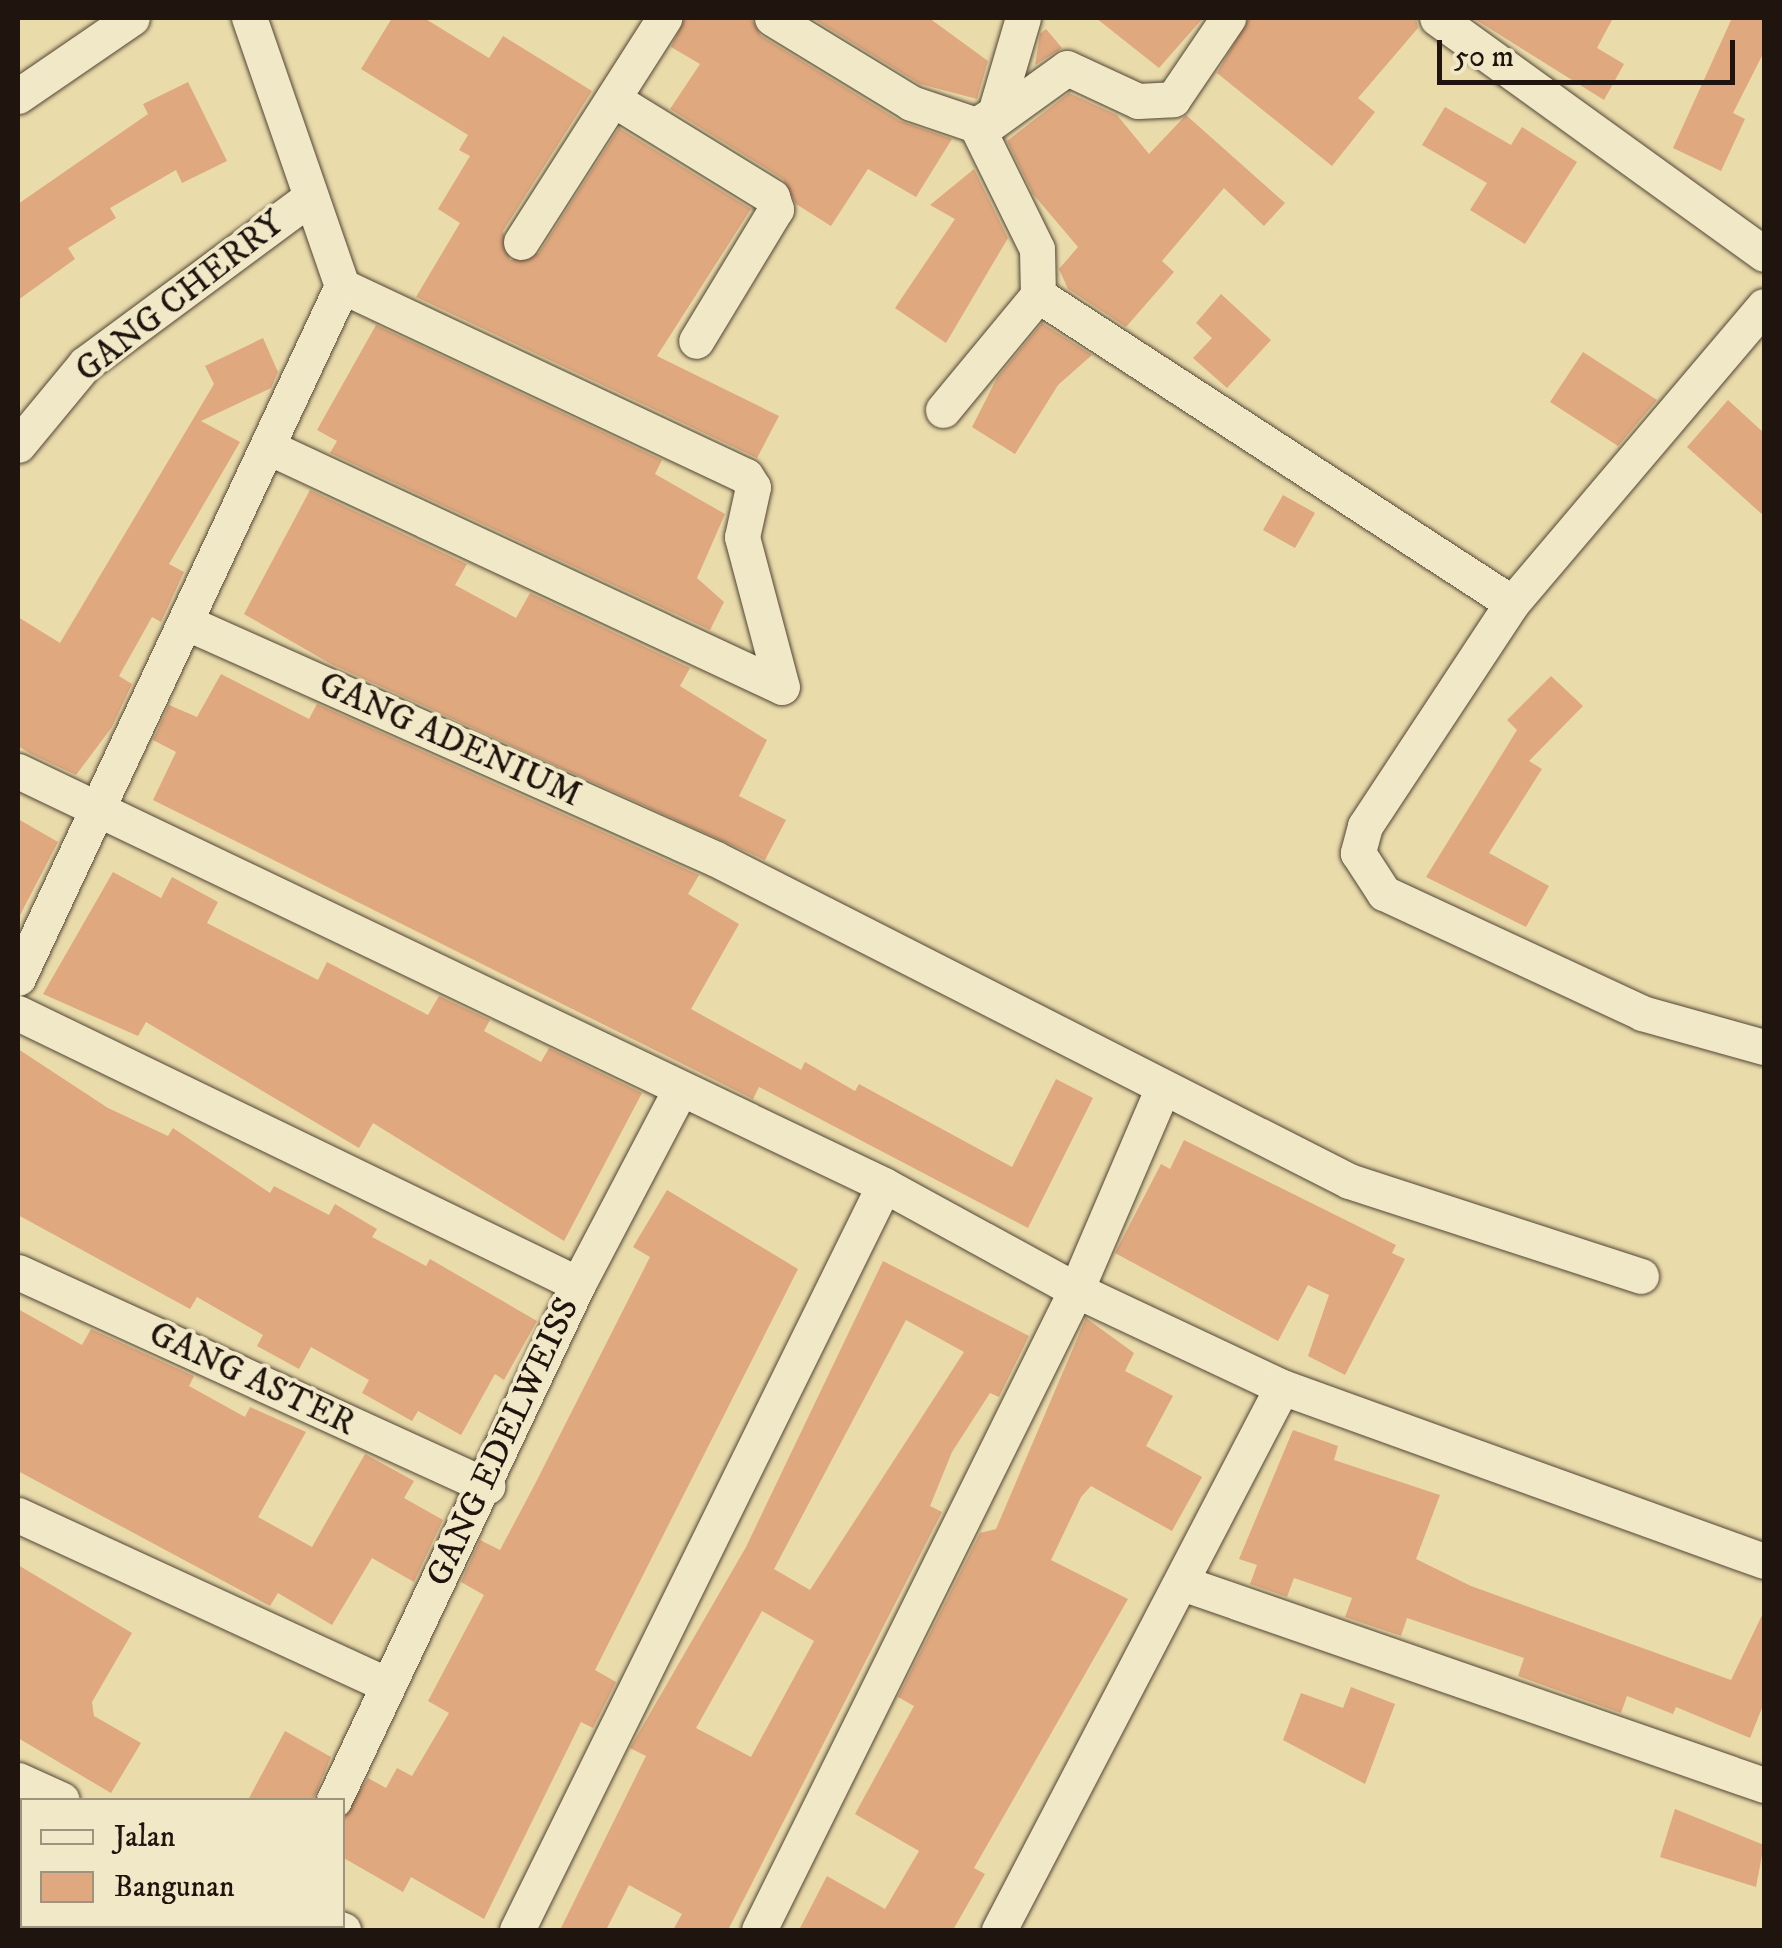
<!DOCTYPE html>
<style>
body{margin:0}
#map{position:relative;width:1782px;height:1948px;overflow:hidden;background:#eadbab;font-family:"IM FELL DW Pica",serif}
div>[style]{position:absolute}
.building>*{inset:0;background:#dfa87f}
.roads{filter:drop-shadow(0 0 2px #524635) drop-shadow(0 0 2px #524635)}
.street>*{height:35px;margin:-17.5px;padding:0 17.5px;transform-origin:17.5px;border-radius:17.5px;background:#f1e8c8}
span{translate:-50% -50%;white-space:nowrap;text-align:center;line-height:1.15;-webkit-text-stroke:8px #f1e8c8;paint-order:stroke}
.street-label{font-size:35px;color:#1f140e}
.frame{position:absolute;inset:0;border:20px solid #1f140e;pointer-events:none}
.legend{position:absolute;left:20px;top:1798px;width:325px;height:130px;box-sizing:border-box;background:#f1e8c8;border:2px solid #9d937e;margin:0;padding:12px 18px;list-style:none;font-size:30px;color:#1f140e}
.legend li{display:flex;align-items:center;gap:20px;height:50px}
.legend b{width:50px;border:2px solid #9d937e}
.scale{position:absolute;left:1437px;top:40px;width:298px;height:45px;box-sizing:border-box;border:5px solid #1f140e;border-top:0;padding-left:12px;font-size:30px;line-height:35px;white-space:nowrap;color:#1f140e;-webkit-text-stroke:8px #f1e8c8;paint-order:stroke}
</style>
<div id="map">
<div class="building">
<div style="clip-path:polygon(392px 18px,424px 18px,489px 58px,503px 36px,592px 91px,503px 231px,510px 260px,539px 253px,619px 128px,751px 209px,657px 356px,779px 416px,757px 458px,416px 297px,460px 223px,438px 209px,470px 156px,459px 150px,468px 135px,361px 69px)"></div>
<div style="clip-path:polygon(685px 18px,751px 18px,761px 36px,900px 121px,952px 139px,916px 197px,868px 169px,831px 226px,796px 204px,783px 179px,670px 109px,700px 64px,671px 47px)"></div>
<div style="clip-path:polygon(812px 18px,929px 18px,988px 61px,977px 99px,920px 84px)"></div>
<div style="clip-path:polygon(1096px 18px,1203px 18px,1159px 68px)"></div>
<div style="clip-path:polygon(1249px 18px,1416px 18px,1418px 28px,1358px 98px,1375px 112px,1332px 166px,1217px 73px)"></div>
<div style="clip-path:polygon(1473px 18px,1613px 18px,1597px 48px,1624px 64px,1604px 100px)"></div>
<div style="clip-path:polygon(1732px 18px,1764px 18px,1764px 52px,1733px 113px,1745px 119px,1721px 171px,1673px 148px)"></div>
<div style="clip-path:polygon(1046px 29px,1062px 48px,1035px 65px,1040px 34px)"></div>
<div style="clip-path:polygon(188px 82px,227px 161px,182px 183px,176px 170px,110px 208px,116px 218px,68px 248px,75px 259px,18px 300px,18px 204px,148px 114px,143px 104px)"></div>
<div style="clip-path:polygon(1069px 93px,1117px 115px,1149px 154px,1186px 115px,1285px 203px,1264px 226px,1224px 188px,1162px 261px,1174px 272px,1126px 327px,1068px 289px,1059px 269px,1078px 247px,1033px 194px,1007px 141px)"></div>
<div style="clip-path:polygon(1445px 107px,1511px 145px,1522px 127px,1577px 162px,1525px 244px,1470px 210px,1487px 183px,1422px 145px)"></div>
<div style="clip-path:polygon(974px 169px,1008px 238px,946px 343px,895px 308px,955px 219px,930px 205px)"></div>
<div style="clip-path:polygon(1221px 294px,1271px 340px,1227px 388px,1193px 358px,1212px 338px,1196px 323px)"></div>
<div style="clip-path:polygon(1042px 323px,1092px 355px,1058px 385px,1015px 454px,972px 427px,997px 378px)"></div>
<div style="clip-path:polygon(376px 325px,662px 460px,655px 474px,725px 514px,697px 578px,724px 602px,710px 630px,330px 453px,337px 441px,317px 430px)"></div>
<div style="clip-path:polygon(263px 338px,278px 372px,271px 388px,201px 421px,240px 442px,169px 564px,184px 572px,161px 622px,152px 617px,119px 676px,132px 684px,112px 727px,76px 775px,31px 754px,18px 746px,18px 617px,60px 643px,214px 384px,205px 366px)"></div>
<div style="clip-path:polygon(1583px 352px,1657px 400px,1618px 446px,1550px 402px)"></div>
<div style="clip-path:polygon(1728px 400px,1764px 433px,1764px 516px,1687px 447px)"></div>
<div style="clip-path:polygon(310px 490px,467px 564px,455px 585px,516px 618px,530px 593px,690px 668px,680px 686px,767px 740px,739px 796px,786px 820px,765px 860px,331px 664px,244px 614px)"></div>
<div style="clip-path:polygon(1283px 495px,1315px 513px,1295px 548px,1263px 530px)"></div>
<div style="clip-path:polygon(221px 674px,309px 719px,317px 704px,699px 875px,688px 894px,739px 924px,691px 1009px,801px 1070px,805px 1062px,855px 1091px,859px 1084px,1012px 1167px,1056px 1079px,1093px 1098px,1028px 1228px,759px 1087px,753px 1099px,153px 800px,176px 752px,153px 740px,169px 705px,197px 717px)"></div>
<div style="clip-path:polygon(1551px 676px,1583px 706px,1529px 761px,1542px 769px,1489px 853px,1549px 886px,1526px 927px,1426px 877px,1517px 730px,1507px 720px)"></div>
<div style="clip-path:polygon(18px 819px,58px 842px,18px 919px)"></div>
<div style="clip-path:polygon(113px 872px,161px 898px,172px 877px,218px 902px,207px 923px,318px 980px,327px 962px,428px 1015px,439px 996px,490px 1020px,484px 1031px,541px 1062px,549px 1048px,642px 1093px,564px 1241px,373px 1123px,359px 1148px,146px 1022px,138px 1036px,43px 994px)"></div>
<div style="clip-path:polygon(18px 1049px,108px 1108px,168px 1136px,173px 1128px,270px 1193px,274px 1186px,329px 1215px,335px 1204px,377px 1229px,372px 1237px,426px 1266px,430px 1259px,537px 1321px,504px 1380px,495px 1374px,461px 1435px,418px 1411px,412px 1421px,362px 1393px,369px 1380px,311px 1347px,299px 1369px,257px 1346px,263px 1335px,197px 1297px,190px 1309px,18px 1215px)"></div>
<div style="clip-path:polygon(1184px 1140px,1396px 1245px,1392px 1253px,1405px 1259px,1345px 1375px,1308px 1356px,1329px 1295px,1308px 1285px,1278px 1341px,1115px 1253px,1161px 1164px,1170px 1169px)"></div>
<div style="clip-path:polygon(667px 1190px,798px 1269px,595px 1670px,616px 1682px,593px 1728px,581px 1722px,484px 1919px,411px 1877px,403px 1892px,342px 1857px,342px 1819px,368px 1778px,386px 1788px,397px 1768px,412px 1776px,449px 1713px,428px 1701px,484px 1595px,461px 1582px,480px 1540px,500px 1550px,535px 1484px,650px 1257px,633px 1247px)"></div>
<div style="clip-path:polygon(evenodd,883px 1261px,1029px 1336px,999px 1397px,990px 1393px,952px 1452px,930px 1506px,942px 1512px,728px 1930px,673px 1930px,682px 1914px,629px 1885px,606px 1930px,560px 1930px,646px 1756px,630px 1748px,746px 1547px,883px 1261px,906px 1320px,964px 1352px,810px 1590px,774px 1569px,906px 1320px,883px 1261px,762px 1611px,814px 1641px,751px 1757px,696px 1728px,762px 1611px)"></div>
<div style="clip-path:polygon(18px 1309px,82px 1345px,91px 1329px,194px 1376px,189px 1386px,245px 1417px,250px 1407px,306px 1432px,258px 1517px,312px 1547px,365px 1454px,414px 1481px,404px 1498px,443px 1520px,414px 1582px,372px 1558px,332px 1625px,278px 1593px,270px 1606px,18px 1471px)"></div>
<div style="clip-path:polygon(1086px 1318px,1134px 1353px,1125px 1371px,1173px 1396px,1146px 1446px,1202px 1477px,1172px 1531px,1091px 1486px,1081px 1497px,1051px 1560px,1128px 1599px,974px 1868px,985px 1874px,953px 1930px,799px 1930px,827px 1876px,885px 1909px,919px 1851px,855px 1814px,914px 1706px,898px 1697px,980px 1533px,996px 1529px)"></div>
<div style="clip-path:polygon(1293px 1430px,1338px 1446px,1334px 1460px,1440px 1495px,1416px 1559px,1471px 1586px,1731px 1680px,1764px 1611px,1764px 1703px,1750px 1738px,1676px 1707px,1673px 1714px,1627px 1696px,1621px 1713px,1576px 1697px,1518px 1676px,1524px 1658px,1407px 1618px,1401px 1636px,1345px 1617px,1352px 1598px,1294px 1578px,1287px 1597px,1250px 1584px,1257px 1565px,1239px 1559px)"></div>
<div style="clip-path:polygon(18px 1565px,132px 1633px,92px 1702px,94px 1716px,141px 1743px,111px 1793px,18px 1738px)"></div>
<div style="clip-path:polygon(1351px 1687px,1395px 1704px,1365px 1784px,1283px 1740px,1301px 1693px,1343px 1708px)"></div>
<div style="clip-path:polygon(285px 1731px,331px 1757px,313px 1800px,248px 1800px)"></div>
<div style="clip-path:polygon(1675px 1809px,1764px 1845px,1756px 1887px,1660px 1857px)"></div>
</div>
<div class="roads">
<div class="street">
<div style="left:772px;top:18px;width:163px;rotate:31.4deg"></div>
<div style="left:911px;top:103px;width:69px;rotate:18.7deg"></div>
<div style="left:976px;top:125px;width:22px;rotate:-32deg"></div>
<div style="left:995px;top:113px;width:99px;rotate:-73.6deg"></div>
<div style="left:1437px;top:18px;width:403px;rotate:35.8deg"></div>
<div style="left:18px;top:96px;width:138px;rotate:-34.4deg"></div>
<div style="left:613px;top:99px;width:187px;rotate:31.6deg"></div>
<div style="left:772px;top:197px;width:13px;rotate:72deg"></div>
<div style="left:776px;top:209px;width:154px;rotate:121.2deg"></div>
<div style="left:976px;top:125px;width:138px;rotate:63.8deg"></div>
<div style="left:1037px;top:249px;width:46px;rotate:88.8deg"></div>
<div style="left:988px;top:125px;width:97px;rotate:-35.8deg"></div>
<div style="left:1067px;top:68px;width:78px;rotate:24.9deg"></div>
<div style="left:1138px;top:101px;width:35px;rotate:-3deg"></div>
<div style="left:1173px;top:99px;width:98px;rotate:-55.8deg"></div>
<div style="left:521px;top:242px;width:266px;rotate:-57.4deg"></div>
<div style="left:342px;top:286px;width:446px;rotate:25.2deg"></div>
<div style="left:746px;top:476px;width:13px;rotate:58deg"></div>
<div style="left:753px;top:487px;width:51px;rotate:102.4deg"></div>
<div style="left:742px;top:537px;width:155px;rotate:75.1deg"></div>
<div style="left:1764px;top:306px;width:390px;rotate:130.3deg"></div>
<div style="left:1512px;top:603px;width:267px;rotate:123.4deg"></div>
<div style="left:1365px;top:826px;width:28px;rotate:105deg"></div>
<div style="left:1358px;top:853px;width:48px;rotate:57deg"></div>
<div style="left:1384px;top:893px;width:285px;rotate:24.9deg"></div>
<div style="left:1642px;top:1013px;width:127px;rotate:15.6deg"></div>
<div style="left:943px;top:410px;width:149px;rotate:-50.4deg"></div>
<div style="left:1038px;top:295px;width:565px;rotate:33.02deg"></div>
<div style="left:18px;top:445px;width:105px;rotate:-50.4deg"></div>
<div style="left:85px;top:364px;width:277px;rotate:-36.5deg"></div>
<div style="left:268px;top:447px;width:567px;rotate:25.03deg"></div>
<div style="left:185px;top:622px;width:581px;rotate:24.05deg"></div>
<div style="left:716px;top:859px;width:710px;rotate:26.96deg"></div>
<div style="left:1349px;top:1181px;width:307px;rotate:18deg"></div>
<div style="left:18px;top:771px;width:960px;rotate:25.55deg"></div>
<div style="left:884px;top:1185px;width:219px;rotate:28.7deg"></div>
<div style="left:1076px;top:1290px;width:714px;rotate:116.35deg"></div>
<div style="left:18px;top:978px;width:764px;rotate:-64.91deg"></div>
<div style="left:342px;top:286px;width:284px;rotate:-109.1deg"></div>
<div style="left:18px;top:1013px;width:622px;rotate:25.82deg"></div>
<div style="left:1161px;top:1092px;width:215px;rotate:113.2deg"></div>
<div style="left:1076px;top:1290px;width:228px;rotate:25.2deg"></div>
<div style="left:1282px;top:1387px;width:512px;rotate:19.85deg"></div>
<div style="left:18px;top:1272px;width:516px;rotate:24.53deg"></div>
<div style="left:18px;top:1515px;width:406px;rotate:24.7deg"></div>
<div style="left:1182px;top:1583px;width:616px;rotate:19.14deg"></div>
<div style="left:18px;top:1780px;width:48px;rotate:24.4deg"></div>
<div style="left:334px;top:1800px;width:571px;rotate:-64.69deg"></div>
<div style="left:578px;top:1284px;width:221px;rotate:-62.3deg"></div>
<div style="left:332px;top:1926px;width:12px;rotate:20deg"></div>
<div style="left:68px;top:1930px;width:4px;rotate:-63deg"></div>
<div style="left:517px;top:1930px;width:830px;rotate:-63.77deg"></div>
<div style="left:999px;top:1930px;width:612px;rotate:-62.47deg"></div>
</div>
</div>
<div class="street-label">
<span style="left:180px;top:297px;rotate:-38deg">GANG CHERRY</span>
<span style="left:450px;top:740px;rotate:24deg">GANG ADENIUM</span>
<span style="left:252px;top:1379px;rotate:25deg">GANG ASTER</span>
<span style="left:503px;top:1442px;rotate:-65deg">GANG EDELWEISS</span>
</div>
<div class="frame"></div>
<ul class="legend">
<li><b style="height:12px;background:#f1e8c8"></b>Jalan</li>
<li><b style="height:28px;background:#dfa87f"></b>Bangunan</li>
</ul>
<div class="scale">50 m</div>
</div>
